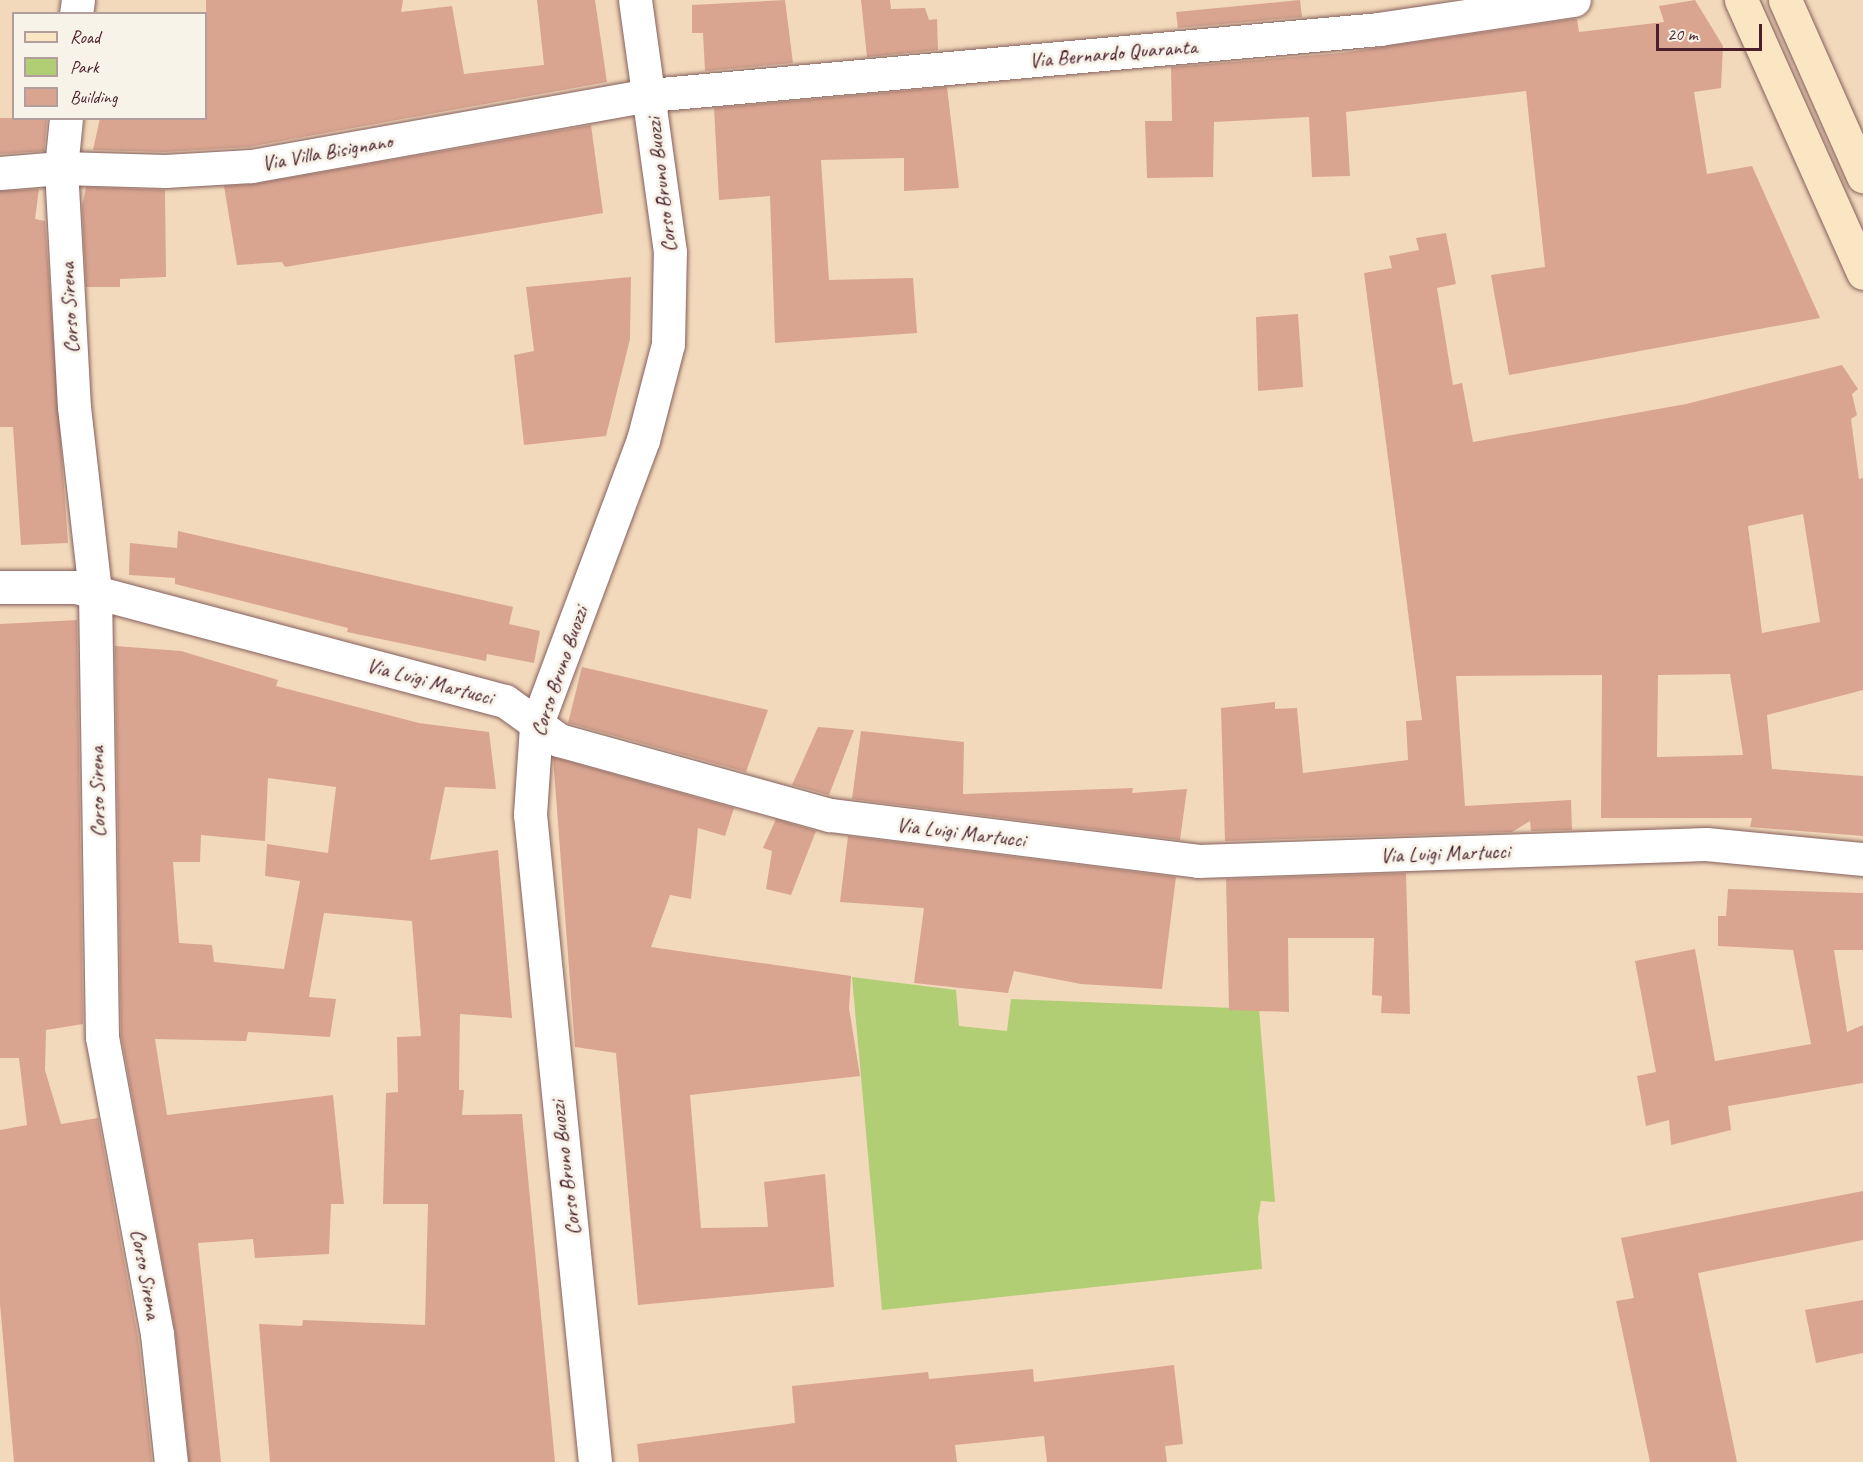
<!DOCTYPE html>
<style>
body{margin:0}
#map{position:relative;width:1863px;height:1462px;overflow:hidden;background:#f3d9bb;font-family:Caveat,sans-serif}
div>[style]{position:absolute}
.green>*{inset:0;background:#b2ce74}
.building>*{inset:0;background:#d9a591}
.roads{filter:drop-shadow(0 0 2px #85605d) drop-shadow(0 0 2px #85605d)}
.minor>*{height:33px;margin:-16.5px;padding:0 16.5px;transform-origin:16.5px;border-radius:16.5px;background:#fff}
.secondary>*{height:33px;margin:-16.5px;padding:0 16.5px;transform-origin:16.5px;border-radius:16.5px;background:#fbe6c3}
span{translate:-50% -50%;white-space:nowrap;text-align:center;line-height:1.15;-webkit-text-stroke:6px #f7f3e8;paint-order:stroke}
.street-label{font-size:21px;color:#4a1f2b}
.legend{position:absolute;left:12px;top:12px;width:195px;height:108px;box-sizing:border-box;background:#f7f3e8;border:2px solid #b29e9c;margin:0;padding:8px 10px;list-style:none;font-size:18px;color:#4a1f2b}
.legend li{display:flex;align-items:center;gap:12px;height:30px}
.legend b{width:30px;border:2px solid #b29e9c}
.scale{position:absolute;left:1656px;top:24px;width:106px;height:27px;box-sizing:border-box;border:3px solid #4a1f2b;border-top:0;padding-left:8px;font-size:18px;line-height:21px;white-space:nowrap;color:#4a1f2b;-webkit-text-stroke:4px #f7f3e8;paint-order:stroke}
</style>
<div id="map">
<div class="green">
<div style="clip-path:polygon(852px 977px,956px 990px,959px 1026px,1007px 1031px,1011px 999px,1259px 1009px,1275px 1202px,1261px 1201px,1258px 1218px,1262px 1269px,882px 1310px)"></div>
</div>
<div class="building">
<div style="clip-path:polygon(206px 0,403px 0,401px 12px,452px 6px,464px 74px,544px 65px,537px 0,595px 0,607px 82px,249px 147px,165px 152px,93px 150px,100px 118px,206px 118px)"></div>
<div style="clip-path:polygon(785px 0,793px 63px,705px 71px,703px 33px,692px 33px,692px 5px)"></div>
<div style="clip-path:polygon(861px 0,890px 0,891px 9px,925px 8px,929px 20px,937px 19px,938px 50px,867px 57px)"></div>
<div style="clip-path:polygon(1300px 0,1302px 17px,1178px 28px,1176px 12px)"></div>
<div style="clip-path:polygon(1695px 0,1723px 46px,1721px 88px,1694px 92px,1707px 174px,1752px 166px,1820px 318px,1509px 375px,1491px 275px,1545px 267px,1526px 91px,1346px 112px,1350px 176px,1312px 177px,1309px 117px,1214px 122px,1213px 177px,1147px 178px,1145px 121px,1172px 121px,1171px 67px,1341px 53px,1573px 19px,1577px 19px,1579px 32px,1664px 22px,1659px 6px)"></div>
<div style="clip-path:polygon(947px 87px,959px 188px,904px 191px,904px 158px,821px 160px,829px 280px,913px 278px,917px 333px,775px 343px,770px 196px,719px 200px,714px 108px)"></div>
<div style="clip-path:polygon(0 118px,47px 118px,44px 151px,0 154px)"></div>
<div style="clip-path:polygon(591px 125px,603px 213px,285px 267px,282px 262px,237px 265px,224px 186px,254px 184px)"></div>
<div style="clip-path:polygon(86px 187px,165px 190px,166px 277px,120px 279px,120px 287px,86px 287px,82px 207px)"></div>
<div style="clip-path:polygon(39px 189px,35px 219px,45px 221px,68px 543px,21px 545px,13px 427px,0 427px,0 191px)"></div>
<div style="clip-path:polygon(evenodd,1446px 233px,1456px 284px,1437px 288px,1453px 385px,1462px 383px,1473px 442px,1686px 404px,1842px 365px,1858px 389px,1852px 394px,1857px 415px,1851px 419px,1859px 479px,1863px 478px,1863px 690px,1767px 715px,1772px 769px,1863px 776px,1863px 836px,1750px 827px,1752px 818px,1601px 818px,1602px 675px,1456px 676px,1465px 806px,1571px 800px,1572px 830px,1531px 831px,1530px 821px,1512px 832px,1225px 841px,1221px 708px,1275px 702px,1275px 709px,1297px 708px,1303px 773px,1408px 760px,1406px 721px,1422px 720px,1364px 273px,1392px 268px,1389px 256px,1419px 250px,1416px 238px,1446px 233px,1803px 514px,1820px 622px,1762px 633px,1748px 526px,1803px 514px,1446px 233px,1730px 674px,1743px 755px,1657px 757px,1658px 675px,1730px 674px)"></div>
<div style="clip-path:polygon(631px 277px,630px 339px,606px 436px,524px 445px,514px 355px,534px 351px,526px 287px)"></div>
<div style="clip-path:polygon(1298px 314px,1303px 387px,1258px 391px,1256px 317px)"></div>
<div style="clip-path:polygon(178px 531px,513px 607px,509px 624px,540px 631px,534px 663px,487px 654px,486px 661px,347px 632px,348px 628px,175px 584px,175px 578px,129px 575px,130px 543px,177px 548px)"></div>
<div style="clip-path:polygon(77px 620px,83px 1024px,46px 1030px,45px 1070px,61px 1124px,98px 1118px,138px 1337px,152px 1462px,14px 1462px,0 1304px,0 1130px,27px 1125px,19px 1058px,0 1058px,0 624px)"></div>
<div style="clip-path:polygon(evenodd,115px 646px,181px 651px,278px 680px,276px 686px,419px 723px,489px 732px,496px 789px,445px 787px,430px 860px,498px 850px,512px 1018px,460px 1014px,459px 1090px,464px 1090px,462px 1115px,522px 1114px,555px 1462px,270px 1462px,259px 1324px,302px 1326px,303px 1320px,425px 1325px,428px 1204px,383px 1204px,386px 1093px,398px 1092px,397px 1037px,421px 1036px,412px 921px,324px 913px,309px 997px,336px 999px,330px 1037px,248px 1032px,246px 1041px,155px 1039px,167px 1115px,333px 1095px,344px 1204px,331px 1204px,329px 1254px,255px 1258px,253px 1239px,198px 1243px,221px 1462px,189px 1462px,175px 1331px,121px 1035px,115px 646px,268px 778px,336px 787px,328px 853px,267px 844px,265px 876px,300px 881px,284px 969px,214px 962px,212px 945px,179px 943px,173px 862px,200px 862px,201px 835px,265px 841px,268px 778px)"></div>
<div style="clip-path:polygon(582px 667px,768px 710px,746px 772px,568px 723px)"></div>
<div style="clip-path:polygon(818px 727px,854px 730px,829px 795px,792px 785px)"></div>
<div style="clip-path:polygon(861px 731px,964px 742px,963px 794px,1133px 788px,1132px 793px,1187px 789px,1180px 840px,852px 799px)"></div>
<div style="clip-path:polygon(553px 757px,734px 808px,725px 836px,698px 828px,691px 899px,670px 895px,651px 947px,851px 976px,849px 1008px,860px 1076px,690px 1095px,701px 1228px,768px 1227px,764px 1182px,825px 1174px,834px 1287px,638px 1305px,616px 1053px,575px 1047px)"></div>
<div style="clip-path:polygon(776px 819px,816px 831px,791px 895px,766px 889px,772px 851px,763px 848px)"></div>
<div style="clip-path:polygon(848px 836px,1176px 877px,1162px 989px,1081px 984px,1014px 971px,1008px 993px,914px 983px,924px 908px,840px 902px)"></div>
<div style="clip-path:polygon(1406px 873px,1410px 1014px,1381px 1013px,1382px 996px,1372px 995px,1374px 938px,1288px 938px,1289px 1012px,1229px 1010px,1226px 879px)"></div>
<div style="clip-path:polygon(1728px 889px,1863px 893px,1863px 950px,1834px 950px,1847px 1032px,1863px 1025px,1863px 1083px,1728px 1106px,1731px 1130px,1671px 1145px,1669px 1120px,1646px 1126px,1637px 1076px,1656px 1072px,1635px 961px,1695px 949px,1715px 1061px,1811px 1044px,1793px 950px,1718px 946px,1718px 916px,1726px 916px)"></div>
<div style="clip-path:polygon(1863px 1191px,1863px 1240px,1698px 1273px,1737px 1462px,1650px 1462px,1616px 1301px,1634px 1298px,1621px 1238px)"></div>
<div style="clip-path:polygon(1863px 1300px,1863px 1353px,1816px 1363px,1805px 1310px)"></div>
<div style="clip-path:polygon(1174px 1365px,1183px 1444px,1165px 1446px,1167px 1462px,1047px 1462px,1044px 1436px,955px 1445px,957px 1462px,639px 1462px,637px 1444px,795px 1423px,792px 1386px,928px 1372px,929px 1379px,1033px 1369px,1034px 1382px)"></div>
</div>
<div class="roads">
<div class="minor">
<div style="left:76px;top:14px;width:14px;rotate:-82deg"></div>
<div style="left:66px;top:118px;width:50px;rotate:95.7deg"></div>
<div style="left:61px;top:168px;width:239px;rotate:86.9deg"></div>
<div style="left:74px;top:407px;width:186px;rotate:83.5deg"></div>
<div style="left:95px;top:592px;width:445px;rotate:89.1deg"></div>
<div style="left:102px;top:1037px;width:302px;rotate:79.5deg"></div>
<div style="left:157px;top:1334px;width:129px;rotate:83.8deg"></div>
<div style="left:0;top:173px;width:61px;rotate:-4.7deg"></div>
<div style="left:61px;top:168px;width:104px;rotate:1.7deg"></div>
<div style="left:165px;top:171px;width:86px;rotate:-3.3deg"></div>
<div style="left:251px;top:166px;width:405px;rotate:-10.1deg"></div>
<div style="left:650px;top:95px;width:732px;rotate:-5.17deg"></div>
<div style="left:1379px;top:29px;width:197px;rotate:-8.5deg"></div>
<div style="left:0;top:587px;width:76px"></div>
<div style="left:76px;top:587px;width:444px;rotate:14.9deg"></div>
<div style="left:505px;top:701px;width:67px;rotate:35.8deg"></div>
<div style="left:559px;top:740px;width:281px;rotate:15.5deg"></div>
<div style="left:830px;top:815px;width:371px;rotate:7.1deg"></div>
<div style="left:1198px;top:861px;width:508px;rotate:-1.92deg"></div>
<div style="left:1706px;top:844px;width:158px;rotate:5.5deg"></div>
<div style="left:595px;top:1462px;width:651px;rotate:-95.73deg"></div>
<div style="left:530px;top:814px;width:88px;rotate:-86.1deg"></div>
<div style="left:536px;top:726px;width:305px;rotate:-69.5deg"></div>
<div style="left:643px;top:440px;width:99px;rotate:-75.4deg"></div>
<div style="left:668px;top:344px;width:92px;rotate:-88.8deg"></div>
<div style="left:670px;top:252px;width:254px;rotate:-97.9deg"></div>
</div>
<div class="secondary">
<div style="left:1741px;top:0;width:299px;rotate:65.9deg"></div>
<div style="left:1785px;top:0;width:193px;rotate:66.1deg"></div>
</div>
</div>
<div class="street-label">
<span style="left:1113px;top:53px;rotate:-5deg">Via Bernardo Quaranta</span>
<span style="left:327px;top:152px;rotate:-10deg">Via Villa Bisignano</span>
<span style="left:661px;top:185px;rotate:-97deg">Corso Bruno Buozzi</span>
<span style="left:69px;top:308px;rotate:-93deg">Corso Sirena</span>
<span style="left:559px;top:671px;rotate:-71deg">Corso Bruno Buozzi</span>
<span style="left:430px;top:681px;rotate:15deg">Via Luigi Martucci</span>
<span style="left:97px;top:792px;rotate:-91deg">Corso Sirena</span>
<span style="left:961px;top:832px;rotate:7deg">Via Luigi Martucci</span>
<span style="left:1445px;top:853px;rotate:-2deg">Via Luigi Martucci</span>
<span style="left:565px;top:1168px;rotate:-97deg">Corso Bruno Buozzi</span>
<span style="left:146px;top:1274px;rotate:80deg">Corso Sirena</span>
</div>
<ul class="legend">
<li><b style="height:8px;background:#fbe6c3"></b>Road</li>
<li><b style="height:16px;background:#b2ce74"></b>Park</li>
<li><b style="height:16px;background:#d9a591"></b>Building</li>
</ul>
<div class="scale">20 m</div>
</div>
